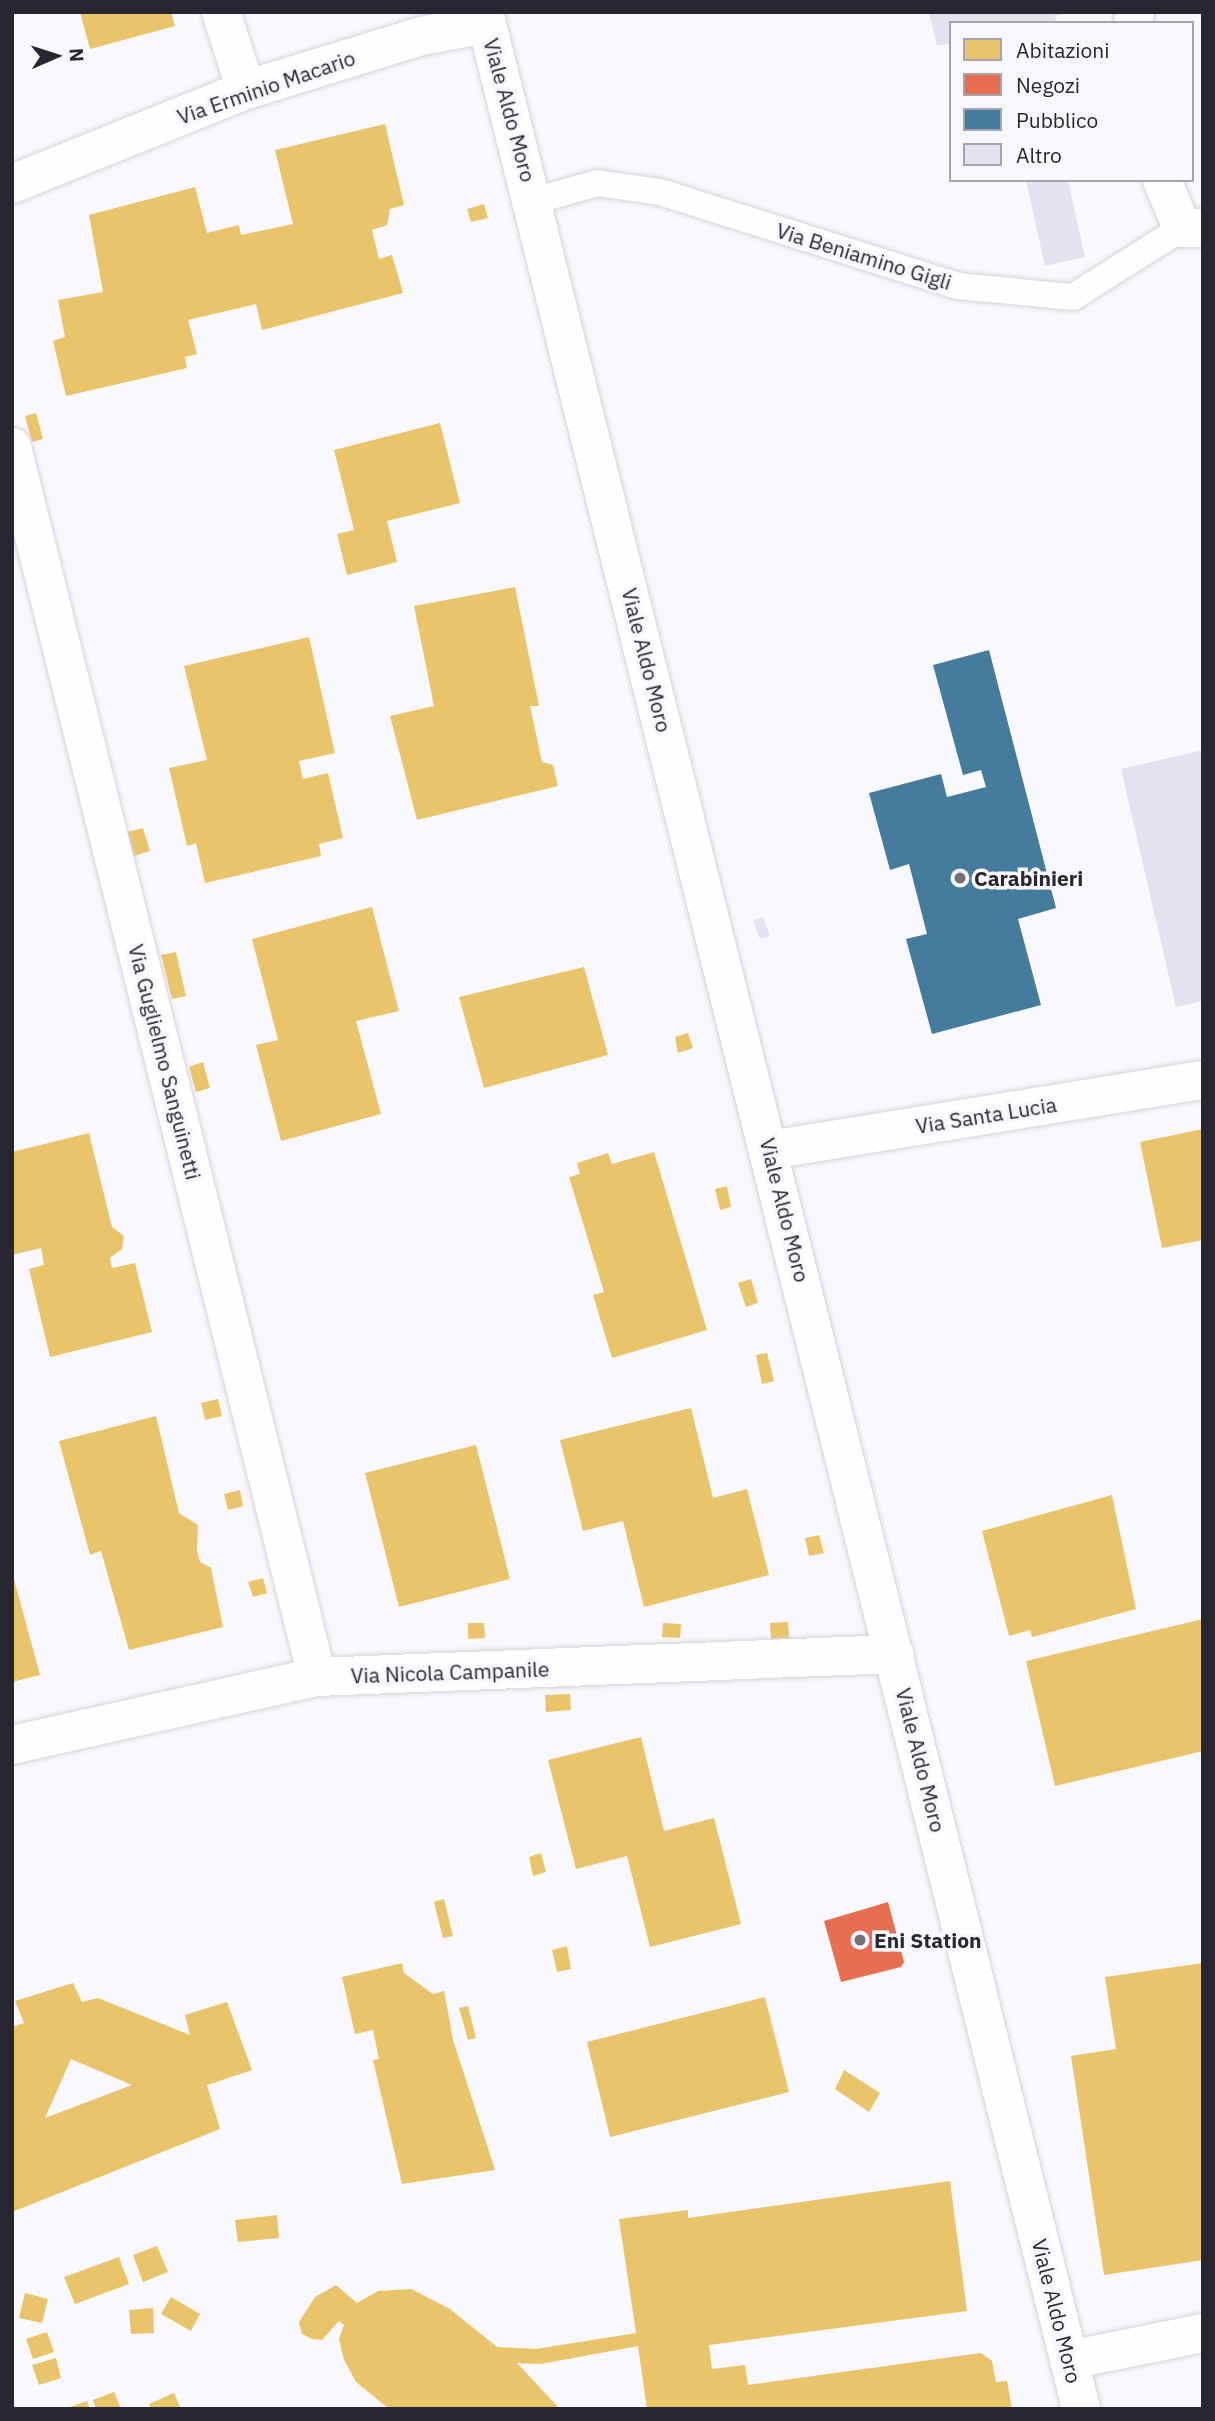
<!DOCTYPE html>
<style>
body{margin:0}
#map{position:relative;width:1215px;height:2421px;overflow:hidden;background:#f9f8fc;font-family:"IBM Plex Sans",sans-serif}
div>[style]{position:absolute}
.homes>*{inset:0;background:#e9c46a}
.shops>*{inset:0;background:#e76f51}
.public>*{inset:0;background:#457b9d}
.building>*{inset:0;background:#e4e2ee}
.roads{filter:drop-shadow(0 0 2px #d5d3da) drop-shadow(0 0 2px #d5d3da)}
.lane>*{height:26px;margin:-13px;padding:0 13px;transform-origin:13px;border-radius:13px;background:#fefeff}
.street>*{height:38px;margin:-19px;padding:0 19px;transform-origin:19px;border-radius:19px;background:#fefeff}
.secondary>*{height:38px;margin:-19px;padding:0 19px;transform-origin:19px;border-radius:19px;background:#fefeff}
.dots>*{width:19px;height:19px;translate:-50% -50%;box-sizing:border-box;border:4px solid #f8f7fd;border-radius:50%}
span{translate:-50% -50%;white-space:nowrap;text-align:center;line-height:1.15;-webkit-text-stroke:7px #f8f7fd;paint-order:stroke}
.street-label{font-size:21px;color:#282630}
.poi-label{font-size:21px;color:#282630;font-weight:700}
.left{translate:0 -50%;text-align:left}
.frame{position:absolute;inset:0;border:14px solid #282630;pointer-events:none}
.legend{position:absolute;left:949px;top:21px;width:245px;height:161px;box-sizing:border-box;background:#f8f7fd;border:2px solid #a5a3ab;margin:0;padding:9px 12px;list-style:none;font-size:21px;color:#282630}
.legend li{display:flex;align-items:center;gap:14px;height:35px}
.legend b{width:35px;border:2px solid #a5a3ab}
.north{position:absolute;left:21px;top:21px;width:70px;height:70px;-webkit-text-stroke:5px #f8f7fd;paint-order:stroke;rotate:87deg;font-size:19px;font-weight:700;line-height:28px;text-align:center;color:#282630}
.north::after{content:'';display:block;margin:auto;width:24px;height:32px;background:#282630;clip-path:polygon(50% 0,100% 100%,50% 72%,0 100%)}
</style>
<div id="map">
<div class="homes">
<div style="clip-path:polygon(80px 12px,171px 12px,175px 26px,90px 49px)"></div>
<div style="clip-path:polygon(385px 124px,404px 205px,390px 209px,387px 225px,372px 230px,379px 259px,392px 255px,403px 293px,262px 330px,256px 304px,188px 320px,197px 354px,185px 357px,187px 368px,66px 396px,53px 341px,65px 337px,58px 300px,103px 292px,89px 215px,195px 187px,207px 233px,239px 225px,241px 235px,293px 224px,275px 150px)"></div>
<div style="clip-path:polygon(484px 204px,488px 218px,471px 222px,467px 209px)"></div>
<div style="clip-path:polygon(36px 413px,43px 439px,32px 442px,25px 416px)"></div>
<div style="clip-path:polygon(440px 423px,460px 503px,387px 521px,397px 562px,347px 575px,337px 534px,354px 530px,334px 450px)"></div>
<div style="clip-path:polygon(515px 587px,539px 706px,530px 706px,542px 762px,553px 765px,558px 786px,417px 820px,390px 716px,434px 706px,414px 606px)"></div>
<div style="clip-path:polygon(309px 637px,335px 753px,299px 761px,303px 779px,328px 773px,343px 838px,319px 844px,321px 856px,205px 883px,196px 843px,187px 846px,169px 768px,207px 760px,184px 666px)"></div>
<div style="clip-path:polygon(143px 828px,150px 851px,134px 856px,127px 832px)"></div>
<div style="clip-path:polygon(372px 907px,399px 1011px,356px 1021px,381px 1114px,281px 1141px,256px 1045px,278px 1040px,252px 939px)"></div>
<div style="clip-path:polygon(176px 952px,186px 996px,172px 999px,161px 955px)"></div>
<div style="clip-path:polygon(584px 967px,608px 1055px,484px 1088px,459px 997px)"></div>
<div style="clip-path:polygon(688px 1033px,693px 1048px,678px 1053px,675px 1037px)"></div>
<div style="clip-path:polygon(203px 1062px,210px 1088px,196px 1092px,189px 1067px)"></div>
<div style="clip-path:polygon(1203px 1129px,1203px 1240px,1162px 1248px,1140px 1142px)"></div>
<div style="clip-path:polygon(89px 1133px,112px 1227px,124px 1236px,122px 1249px,110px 1258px,112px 1268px,135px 1263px,152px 1332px,50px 1357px,29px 1269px,44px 1265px,41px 1248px,12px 1255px,12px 1152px)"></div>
<div style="clip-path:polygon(654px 1152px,707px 1330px,612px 1358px,593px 1295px,604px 1292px,569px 1177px,580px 1174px,577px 1163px,608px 1153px,612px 1164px)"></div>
<div style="clip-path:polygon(727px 1186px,731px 1207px,720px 1210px,715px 1189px)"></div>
<div style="clip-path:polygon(751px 1279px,758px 1303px,746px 1307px,738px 1283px)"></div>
<div style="clip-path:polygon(767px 1353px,774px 1381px,762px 1384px,756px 1355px)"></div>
<div style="clip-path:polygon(218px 1399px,222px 1416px,205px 1420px,201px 1403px)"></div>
<div style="clip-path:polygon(691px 1408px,713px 1498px,747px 1489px,769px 1575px,644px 1607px,623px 1521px,583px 1531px,560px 1440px)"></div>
<div style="clip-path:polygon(156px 1416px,179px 1513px,198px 1525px,197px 1550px,200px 1562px,211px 1568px,223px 1627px,129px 1650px,101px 1551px,90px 1555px,59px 1441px)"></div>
<div style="clip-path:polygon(476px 1445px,510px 1579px,399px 1607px,365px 1473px)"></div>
<div style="clip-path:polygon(240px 1490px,243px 1506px,228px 1510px,224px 1494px)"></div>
<div style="clip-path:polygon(1112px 1495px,1136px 1609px,1032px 1637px,1030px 1630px,1009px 1636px,982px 1531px)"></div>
<div style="clip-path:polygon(819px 1535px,824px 1553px,809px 1556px,805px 1538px)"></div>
<div style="clip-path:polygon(12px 1572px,40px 1675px,12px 1682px)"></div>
<div style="clip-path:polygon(263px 1578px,267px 1593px,253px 1597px,248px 1582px)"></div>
<div style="clip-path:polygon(1203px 1619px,1203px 1751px,1055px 1786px,1026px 1661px)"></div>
<div style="clip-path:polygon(788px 1622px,789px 1638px,771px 1639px,770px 1623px)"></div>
<div style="clip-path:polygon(468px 1623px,484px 1623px,485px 1638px,468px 1639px)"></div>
<div style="clip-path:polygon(663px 1623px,681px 1624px,680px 1638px,662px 1637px)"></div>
<div style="clip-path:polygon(570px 1694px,571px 1710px,546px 1712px,545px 1695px)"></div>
<div style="clip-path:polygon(641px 1737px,664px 1831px,714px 1818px,741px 1924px,650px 1947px,627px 1856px,576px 1869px,548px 1760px)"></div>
<div style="clip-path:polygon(541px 1853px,546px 1872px,533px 1876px,529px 1857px)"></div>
<div style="clip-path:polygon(444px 1899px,453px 1936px,443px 1938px,434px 1902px)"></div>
<div style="clip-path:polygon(567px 1946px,571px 1969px,557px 1972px,552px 1950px)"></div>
<div style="clip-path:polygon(402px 1963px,404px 1973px,433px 1994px,444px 1991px,453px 2040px,495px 2170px,402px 2184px,373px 2060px,379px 2059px,373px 2030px,355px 2034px,342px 1977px)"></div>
<div style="clip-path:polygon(1203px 1963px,1203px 2260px,1104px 2275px,1071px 2056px,1116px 2049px,1105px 1977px)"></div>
<div style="clip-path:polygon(evenodd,73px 1983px,82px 2002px,98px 1998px,190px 2035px,185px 2015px,227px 2002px,252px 2070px,207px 2085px,220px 2129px,12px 2212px,12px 2027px,24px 2023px,15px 2001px,73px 1983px,71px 2059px,132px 2085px,45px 2118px,71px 2059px)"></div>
<div style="clip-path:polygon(765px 1997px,789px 2092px,610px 2137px,587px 2042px)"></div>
<div style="clip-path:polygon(468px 2006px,476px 2038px,468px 2040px,459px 2008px)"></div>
<div style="clip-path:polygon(844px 2070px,880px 2093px,869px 2112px,835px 2089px)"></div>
<div style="clip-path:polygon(950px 2181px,967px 2311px,709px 2345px,712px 2369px,745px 2365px,748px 2385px,981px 2353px,992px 2361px,996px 2382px,1007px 2381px,1012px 2409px,647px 2409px,638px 2346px,541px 2364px,517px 2363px,560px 2409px,389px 2409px,356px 2382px,344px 2360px,339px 2339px,344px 2325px,339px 2321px,322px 2340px,312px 2339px,302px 2334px,299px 2322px,315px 2297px,336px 2285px,357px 2303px,378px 2291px,411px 2289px,450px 2309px,497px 2347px,536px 2349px,636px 2333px,619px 2219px,688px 2210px,688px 2218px)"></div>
<div style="clip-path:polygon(277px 2215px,279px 2238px,238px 2242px,235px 2220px)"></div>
<div style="clip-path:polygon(157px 2246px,168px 2272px,143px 2282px,133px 2255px)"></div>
<div style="clip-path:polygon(119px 2257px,129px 2284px,75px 2304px,64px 2277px)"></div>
<div style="clip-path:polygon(25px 2293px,48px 2299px,42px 2323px,19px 2318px)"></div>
<div style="clip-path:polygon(171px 2297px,200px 2314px,191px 2331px,161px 2314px)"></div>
<div style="clip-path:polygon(153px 2308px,154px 2333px,131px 2334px,129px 2310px)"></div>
<div style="clip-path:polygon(47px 2332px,54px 2352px,33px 2359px,26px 2339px)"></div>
<div style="clip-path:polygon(56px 2358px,61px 2378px,39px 2385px,32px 2365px)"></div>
<div style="clip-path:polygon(114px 2392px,121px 2409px,96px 2409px,93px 2400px)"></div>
<div style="clip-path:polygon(174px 2393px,181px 2409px,151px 2409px,149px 2404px)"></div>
<div style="clip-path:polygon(87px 2401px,90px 2409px,67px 2409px,67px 2408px)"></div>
</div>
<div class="shops">
<div style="clip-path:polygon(888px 1902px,904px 1962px,901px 1967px,841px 1982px,824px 1921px)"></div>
</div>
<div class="public">
<div style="clip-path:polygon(989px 650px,1056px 908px,1018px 919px,1041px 1005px,932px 1034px,906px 939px,927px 934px,909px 864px,890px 870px,869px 793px,941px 774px,947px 797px,986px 787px,981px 770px,963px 775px,933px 665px)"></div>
</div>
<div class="building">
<div style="clip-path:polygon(929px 12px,1068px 12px,1068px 13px,1055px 16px,1057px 23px,951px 23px,951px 43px,937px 46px)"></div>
<div style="clip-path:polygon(1026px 180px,1068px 180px,1085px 257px,1045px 266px)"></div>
<div style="clip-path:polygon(1203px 750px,1203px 1001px,1176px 1007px,1121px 769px)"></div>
<div style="clip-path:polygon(763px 917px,770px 936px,760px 939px,753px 921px)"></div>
</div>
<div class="roads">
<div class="lane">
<div style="left:534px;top:201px;width:66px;rotate:-15.9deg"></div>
<div style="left:597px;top:183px;width:64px;rotate:8.1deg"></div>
<div style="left:660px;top:192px;width:312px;rotate:17.5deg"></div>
<div style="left:958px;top:286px;width:116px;rotate:5.5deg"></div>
<div style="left:1073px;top:297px;width:129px;rotate:-32.3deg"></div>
</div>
<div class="street">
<div style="left:221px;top:12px;width:82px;rotate:72.2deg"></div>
<div style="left:1133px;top:23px;width:11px;rotate:-80deg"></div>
<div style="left:1162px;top:180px;width:52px;rotate:67.4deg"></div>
<div style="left:1182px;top:228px;width:21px"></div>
<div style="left:12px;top:184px;width:252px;rotate:-21.9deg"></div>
<div style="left:246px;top:90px;width:183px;rotate:-17.1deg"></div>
<div style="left:421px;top:36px;width:67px;rotate:-10.3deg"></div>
<div style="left:12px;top:447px;width:1267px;rotate:76.07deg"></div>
<div style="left:770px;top:1150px;width:439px;rotate:-9.2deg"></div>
<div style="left:12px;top:1745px;width:312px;rotate:-12.6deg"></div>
<div style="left:317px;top:1677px;width:578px;rotate:-2.28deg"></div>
<div style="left:1069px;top:2360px;width:137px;rotate:-11.4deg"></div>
</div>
<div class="secondary">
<div style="left:484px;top:12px;width:2470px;rotate:76.01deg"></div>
</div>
</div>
<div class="dots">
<div style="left:960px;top:878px;background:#717077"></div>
<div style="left:860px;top:1940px;background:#717077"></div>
</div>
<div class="street-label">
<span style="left:266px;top:87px;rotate:-19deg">Via Erminio Macario</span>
<span style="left:510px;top:110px;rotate:75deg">Viale Aldo Moro</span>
<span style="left:864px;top:256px;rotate:17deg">Via Beniamino Gigli</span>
<span style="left:647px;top:660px;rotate:76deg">Viale Aldo Moro</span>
<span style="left:165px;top:1062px;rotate:76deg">Via Guglielmo Sanguinetti</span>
<span style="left:986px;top:1115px;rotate:-9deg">Via Santa Lucia</span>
<span style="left:785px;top:1210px;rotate:76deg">Viale Aldo Moro</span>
<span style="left:450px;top:1672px;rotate:-2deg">Via Nicola Campanile</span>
<span style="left:921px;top:1760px;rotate:76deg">Viale Aldo Moro</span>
<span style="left:1057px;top:2311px;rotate:76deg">Viale Aldo Moro</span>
</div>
<div class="poi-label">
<span class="left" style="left:974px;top:878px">Carabinieri</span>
<span class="left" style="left:874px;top:1940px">Eni Station</span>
</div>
<div class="frame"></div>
<ul class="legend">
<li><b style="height:19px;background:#e9c46a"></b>Abitazioni</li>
<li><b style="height:19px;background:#e76f51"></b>Negozi</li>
<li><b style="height:19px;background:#457b9d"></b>Pubblico</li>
<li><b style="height:19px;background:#e4e2ee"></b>Altro</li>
</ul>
<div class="north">N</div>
</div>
